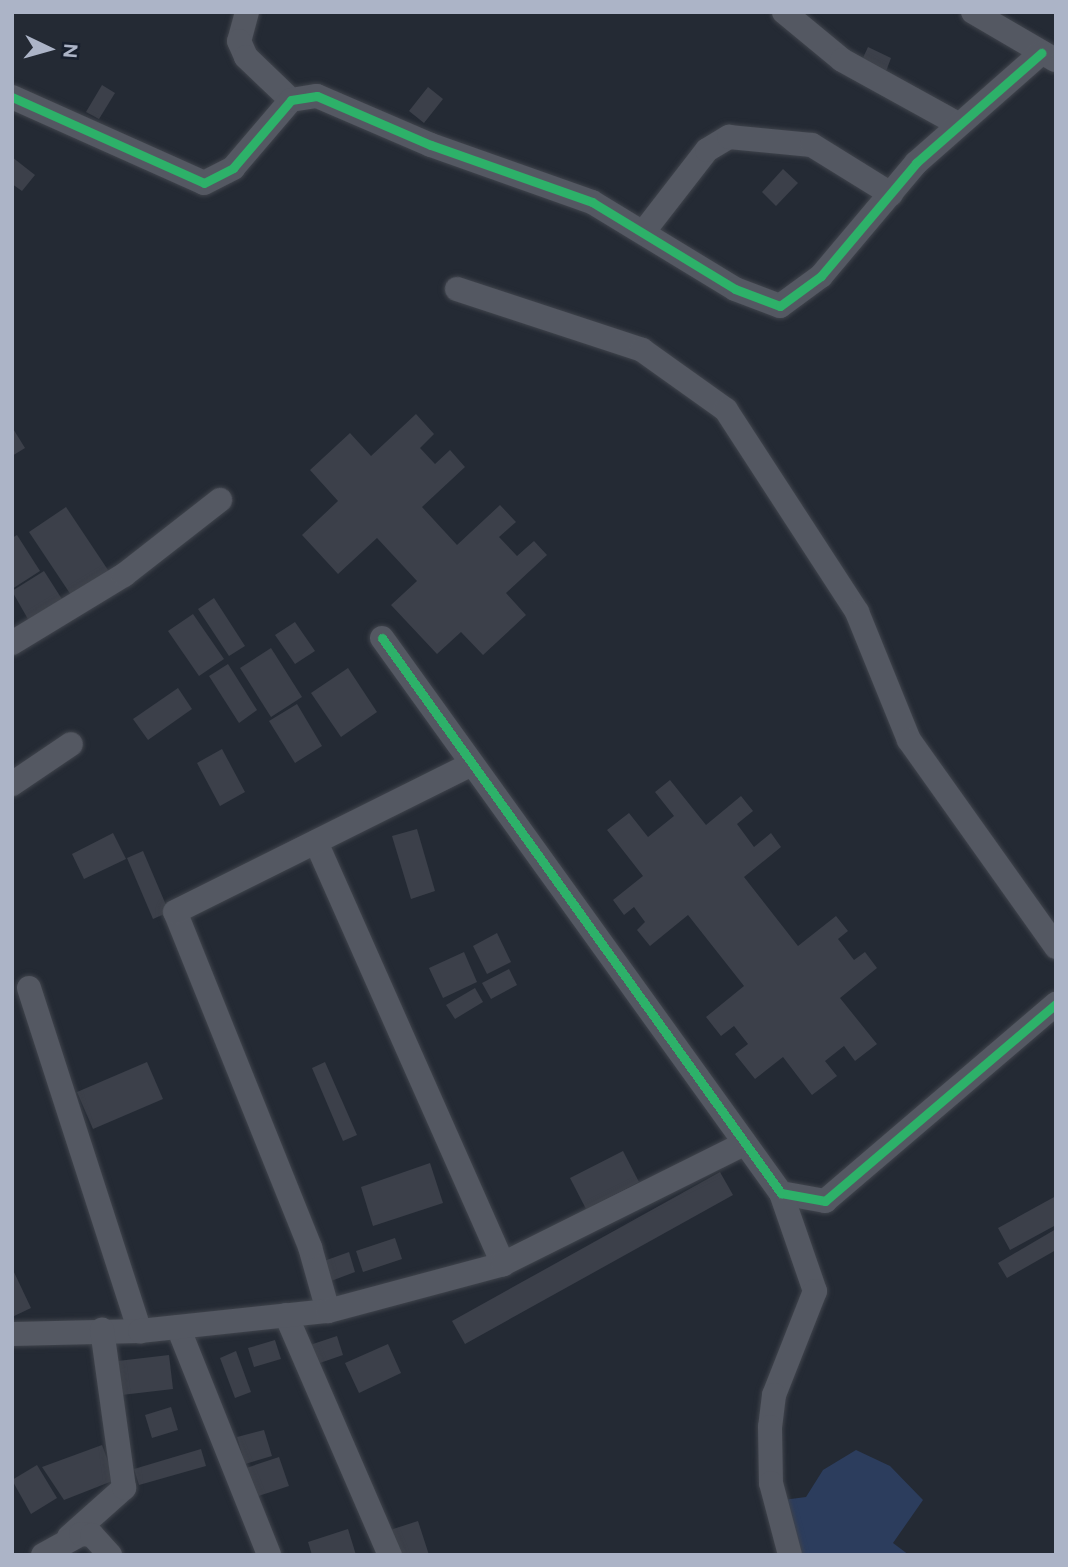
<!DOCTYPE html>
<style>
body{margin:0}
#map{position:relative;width:1068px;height:1567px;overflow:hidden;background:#242a34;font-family:Figtree,sans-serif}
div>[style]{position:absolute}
.water>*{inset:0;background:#2c3d5d}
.building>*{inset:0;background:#3c404a}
.roads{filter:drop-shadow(0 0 2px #40444c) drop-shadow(0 0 2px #40444c)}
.minor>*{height:24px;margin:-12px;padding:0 12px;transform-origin:12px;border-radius:12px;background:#545862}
.cycleway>*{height:9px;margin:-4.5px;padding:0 4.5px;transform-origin:4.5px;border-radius:4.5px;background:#2db169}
span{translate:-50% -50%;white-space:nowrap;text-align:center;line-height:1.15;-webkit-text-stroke:6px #171f2e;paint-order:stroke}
.frame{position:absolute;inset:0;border:14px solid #acb4c7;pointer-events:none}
.north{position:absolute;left:14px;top:14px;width:70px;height:70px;-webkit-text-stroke:5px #171f2e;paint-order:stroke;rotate:95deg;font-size:19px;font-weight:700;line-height:28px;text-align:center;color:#acb4c7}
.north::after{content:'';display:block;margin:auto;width:24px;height:32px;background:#acb4c7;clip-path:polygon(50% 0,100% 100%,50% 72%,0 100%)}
</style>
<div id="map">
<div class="water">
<div style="clip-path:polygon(856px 1450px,890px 1466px,923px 1500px,893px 1543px,909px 1555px,798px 1555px,783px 1500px,806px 1497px,823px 1470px)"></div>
</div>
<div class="building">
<div style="clip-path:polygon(868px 47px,891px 58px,885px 74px,861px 62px)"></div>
<div style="clip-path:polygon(102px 85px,115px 93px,99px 119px,86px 112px)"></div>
<div style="clip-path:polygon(428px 87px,443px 99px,424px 123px,409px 111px)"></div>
<div style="clip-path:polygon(12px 157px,35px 175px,22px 191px,12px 184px)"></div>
<div style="clip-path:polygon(783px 169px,798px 183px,776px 206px,762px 192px)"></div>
<div style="clip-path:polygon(416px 414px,434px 434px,420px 448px,435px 464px,450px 450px,465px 467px,422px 507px,457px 545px,500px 505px,516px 522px,499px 537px,517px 556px,534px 541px,547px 555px,506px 593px,526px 615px,483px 655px,461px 632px,437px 654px,391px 605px,417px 581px,377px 538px,338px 574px,302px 535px,338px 501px,310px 470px,350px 433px,371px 456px)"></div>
<div style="clip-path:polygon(12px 427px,25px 448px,12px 456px)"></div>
<div style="clip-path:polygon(66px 507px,112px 576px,75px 601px,29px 532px)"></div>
<div style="clip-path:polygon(17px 535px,40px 571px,12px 589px,12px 538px)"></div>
<div style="clip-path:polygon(44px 571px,67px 607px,33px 628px,12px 591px)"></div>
<div style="clip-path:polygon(214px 598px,245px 646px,229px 656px,198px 609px)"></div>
<div style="clip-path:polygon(193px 614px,224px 659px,199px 676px,168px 631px)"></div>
<div style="clip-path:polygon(295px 622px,315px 651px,295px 664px,275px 635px)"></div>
<div style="clip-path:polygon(271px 648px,302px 697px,271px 717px,240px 668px)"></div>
<div style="clip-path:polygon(228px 664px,257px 710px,239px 723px,209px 676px)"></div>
<div style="clip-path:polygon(348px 668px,377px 712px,341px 737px,311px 693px)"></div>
<div style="clip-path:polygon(178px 688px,192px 709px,148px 740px,133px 719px)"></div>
<div style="clip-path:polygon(297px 704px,322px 746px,295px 763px,269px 721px)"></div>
<div style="clip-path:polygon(222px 749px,245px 792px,220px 806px,197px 763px)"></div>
<div style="clip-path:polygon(670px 780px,706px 825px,741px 796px,753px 811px,737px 824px,754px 847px,771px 833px,781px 847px,744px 877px,798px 946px,836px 916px,848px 931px,838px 939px,854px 960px,865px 952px,877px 968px,840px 998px,877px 1044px,855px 1061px,844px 1046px,825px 1061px,837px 1076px,812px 1095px,783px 1057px,755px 1079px,735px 1054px,748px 1044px,734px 1026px,721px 1036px,706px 1017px,744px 986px,688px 915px,650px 946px,637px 930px,645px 922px,634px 907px,624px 915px,613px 900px,643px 876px,607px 830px,629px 813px,648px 837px,674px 816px,655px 792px)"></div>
<div style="clip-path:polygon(417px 829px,435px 891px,411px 899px,392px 836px)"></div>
<div style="clip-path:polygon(113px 833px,126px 859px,84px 879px,72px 854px)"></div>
<div style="clip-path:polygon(143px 851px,169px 912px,153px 919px,127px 858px)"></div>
<div style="clip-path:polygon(497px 933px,511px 962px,487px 974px,473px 946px)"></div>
<div style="clip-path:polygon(464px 952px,477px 982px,443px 998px,429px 968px)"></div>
<div style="clip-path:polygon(509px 969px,517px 985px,491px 999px,482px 983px)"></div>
<div style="clip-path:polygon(475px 988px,483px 1002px,455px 1019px,446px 1005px)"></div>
<div style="clip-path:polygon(147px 1062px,163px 1099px,93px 1129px,77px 1092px)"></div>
<div style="clip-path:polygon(325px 1062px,357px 1135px,343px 1141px,312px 1068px)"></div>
<div style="clip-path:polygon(623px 1151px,639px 1182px,586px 1209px,570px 1178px)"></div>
<div style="clip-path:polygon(430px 1163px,443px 1203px,373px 1226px,361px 1187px)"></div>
<div style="clip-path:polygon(720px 1172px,733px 1195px,465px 1344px,452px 1321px)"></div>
<div style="clip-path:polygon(1056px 1196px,1056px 1225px,1010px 1250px,998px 1228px)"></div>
<div style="clip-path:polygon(1056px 1229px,1056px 1250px,1007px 1278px,998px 1263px)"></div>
<div style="clip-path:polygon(395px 1238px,402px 1259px,363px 1272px,356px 1251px)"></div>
<div style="clip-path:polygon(349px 1252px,355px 1272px,331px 1281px,324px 1261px)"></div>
<div style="clip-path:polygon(12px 1268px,31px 1308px,12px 1317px)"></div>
<div style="clip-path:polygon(337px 1336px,343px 1355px,317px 1364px,310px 1345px)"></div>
<div style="clip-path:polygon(275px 1340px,281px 1359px,254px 1367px,248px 1348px)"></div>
<div style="clip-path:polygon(388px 1344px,401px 1373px,359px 1393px,345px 1363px)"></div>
<div style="clip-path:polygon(236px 1351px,251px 1392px,235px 1398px,220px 1358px)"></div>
<div style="clip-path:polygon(169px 1355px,173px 1389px,113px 1396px,109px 1362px)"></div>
<div style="clip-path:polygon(171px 1407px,178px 1430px,152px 1438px,145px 1415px)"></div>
<div style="clip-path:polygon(264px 1430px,272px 1456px,245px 1464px,237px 1437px)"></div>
<div style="clip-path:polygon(102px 1445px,115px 1480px,64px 1500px,42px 1467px)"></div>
<div style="clip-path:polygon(201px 1449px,206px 1466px,139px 1485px,134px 1469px)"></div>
<div style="clip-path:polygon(279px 1457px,289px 1486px,249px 1499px,240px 1470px)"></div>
<div style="clip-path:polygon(37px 1465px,57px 1498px,31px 1514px,12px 1480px)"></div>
<div style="clip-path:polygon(418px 1521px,429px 1555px,394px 1555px,387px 1531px)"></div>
<div style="clip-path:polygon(348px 1529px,356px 1555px,312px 1555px,308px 1542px)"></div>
</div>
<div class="roads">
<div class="minor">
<div style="left:247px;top:12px;width:30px;rotate:105deg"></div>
<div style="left:239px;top:41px;width:17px;rotate:66deg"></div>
<div style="left:246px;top:57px;width:62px;rotate:43.7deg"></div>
<div style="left:784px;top:12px;width:75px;rotate:39.6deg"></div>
<div style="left:842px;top:60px;width:132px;rotate:28.9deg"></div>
<div style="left:973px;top:12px;width:95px;rotate:30.3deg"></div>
<div style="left:12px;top:97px;width:210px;rotate:24.1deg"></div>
<div style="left:204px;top:183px;width:33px;rotate:-27deg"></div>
<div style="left:233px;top:168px;width:89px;rotate:-49.5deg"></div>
<div style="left:291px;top:100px;width:26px;rotate:-9deg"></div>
<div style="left:317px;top:96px;width:124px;rotate:23.3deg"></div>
<div style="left:431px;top:145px;width:171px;rotate:19.5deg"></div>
<div style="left:592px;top:202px;width:167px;rotate:31.3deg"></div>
<div style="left:735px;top:289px;width:48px;rotate:20.7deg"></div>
<div style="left:780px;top:306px;width:51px;rotate:-36.2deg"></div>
<div style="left:821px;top:276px;width:148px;rotate:-49.9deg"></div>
<div style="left:916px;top:163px;width:167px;rotate:-41.3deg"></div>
<div style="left:645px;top:230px;width:101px;rotate:-52.2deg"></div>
<div style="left:707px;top:150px;width:26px;rotate:-31deg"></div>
<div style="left:729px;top:137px;width:83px;rotate:5.5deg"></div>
<div style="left:812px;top:145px;width:93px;rotate:31.8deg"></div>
<div style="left:457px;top:289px;width:195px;rotate:18.2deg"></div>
<div style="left:642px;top:350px;width:103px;rotate:35.5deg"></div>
<div style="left:726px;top:410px;width:241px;rotate:57deg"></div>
<div style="left:857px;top:612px;width:138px;rotate:67.9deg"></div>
<div style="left:909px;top:740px;width:254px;rotate:54.6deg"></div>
<div style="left:382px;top:638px;width:684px;rotate:54.29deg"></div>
<div style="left:781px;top:1193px;width:45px;rotate:10.3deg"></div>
<div style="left:825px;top:1201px;width:304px;rotate:-40.5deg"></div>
<div style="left:12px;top:643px;width:131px;rotate:-31.3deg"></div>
<div style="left:124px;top:575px;width:122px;rotate:-38deg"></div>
<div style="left:12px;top:784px;width:71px;rotate:-34.1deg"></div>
<div style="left:316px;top:842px;width:462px;rotate:66.1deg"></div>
<div style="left:29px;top:988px;width:361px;rotate:72.1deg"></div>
<div style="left:781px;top:1193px;width:104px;rotate:70.9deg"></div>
<div style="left:815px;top:1291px;width:112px;rotate:111.5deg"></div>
<div style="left:774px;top:1395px;width:32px;rotate:97deg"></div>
<div style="left:770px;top:1427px;width:56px;rotate:89deg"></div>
<div style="left:771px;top:1483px;width:74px;rotate:75.2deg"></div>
<div style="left:328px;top:1311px;width:66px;rotate:-105.7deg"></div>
<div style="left:310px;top:1247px;width:361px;rotate:-111.9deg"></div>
<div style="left:175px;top:912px;width:327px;rotate:-26.5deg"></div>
<div style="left:286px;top:1315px;width:262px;rotate:66.6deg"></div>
<div style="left:178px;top:1327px;width:245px;rotate:68.2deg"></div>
<div style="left:12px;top:1334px;width:128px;rotate:-1.3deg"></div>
<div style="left:140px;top:1331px;width:189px;rotate:-6.1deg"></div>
<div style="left:328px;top:1311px;width:181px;rotate:-15deg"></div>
<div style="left:503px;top:1264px;width:267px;rotate:-26.5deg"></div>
<div style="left:69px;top:1537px;width:74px;rotate:-41.7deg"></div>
<div style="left:124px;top:1488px;width:160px;rotate:-97.9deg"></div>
<div style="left:43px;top:1555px;width:43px;rotate:-28.9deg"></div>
<div style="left:81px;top:1534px;width:11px;rotate:5deg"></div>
<div style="left:92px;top:1535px;width:27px;rotate:48deg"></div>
</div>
</div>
<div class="cycleway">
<div style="left:12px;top:97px;width:210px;rotate:24.1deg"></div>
<div style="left:204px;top:183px;width:33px;rotate:-27deg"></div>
<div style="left:233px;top:168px;width:89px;rotate:-49.5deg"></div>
<div style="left:291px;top:100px;width:26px;rotate:-9deg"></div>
<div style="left:317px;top:96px;width:124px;rotate:23.3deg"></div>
<div style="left:431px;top:145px;width:171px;rotate:19.5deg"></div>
<div style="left:592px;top:202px;width:167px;rotate:31.3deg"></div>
<div style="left:735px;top:289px;width:48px;rotate:20.7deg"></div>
<div style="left:780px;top:306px;width:51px;rotate:-36.2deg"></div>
<div style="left:821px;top:276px;width:148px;rotate:-49.9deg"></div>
<div style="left:916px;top:163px;width:167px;rotate:-41.3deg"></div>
<div style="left:382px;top:638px;width:684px;rotate:54.29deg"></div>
<div style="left:781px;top:1193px;width:45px;rotate:10.3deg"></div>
<div style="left:825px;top:1201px;width:304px;rotate:-40.5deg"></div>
</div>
<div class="frame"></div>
<div class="north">N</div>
</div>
